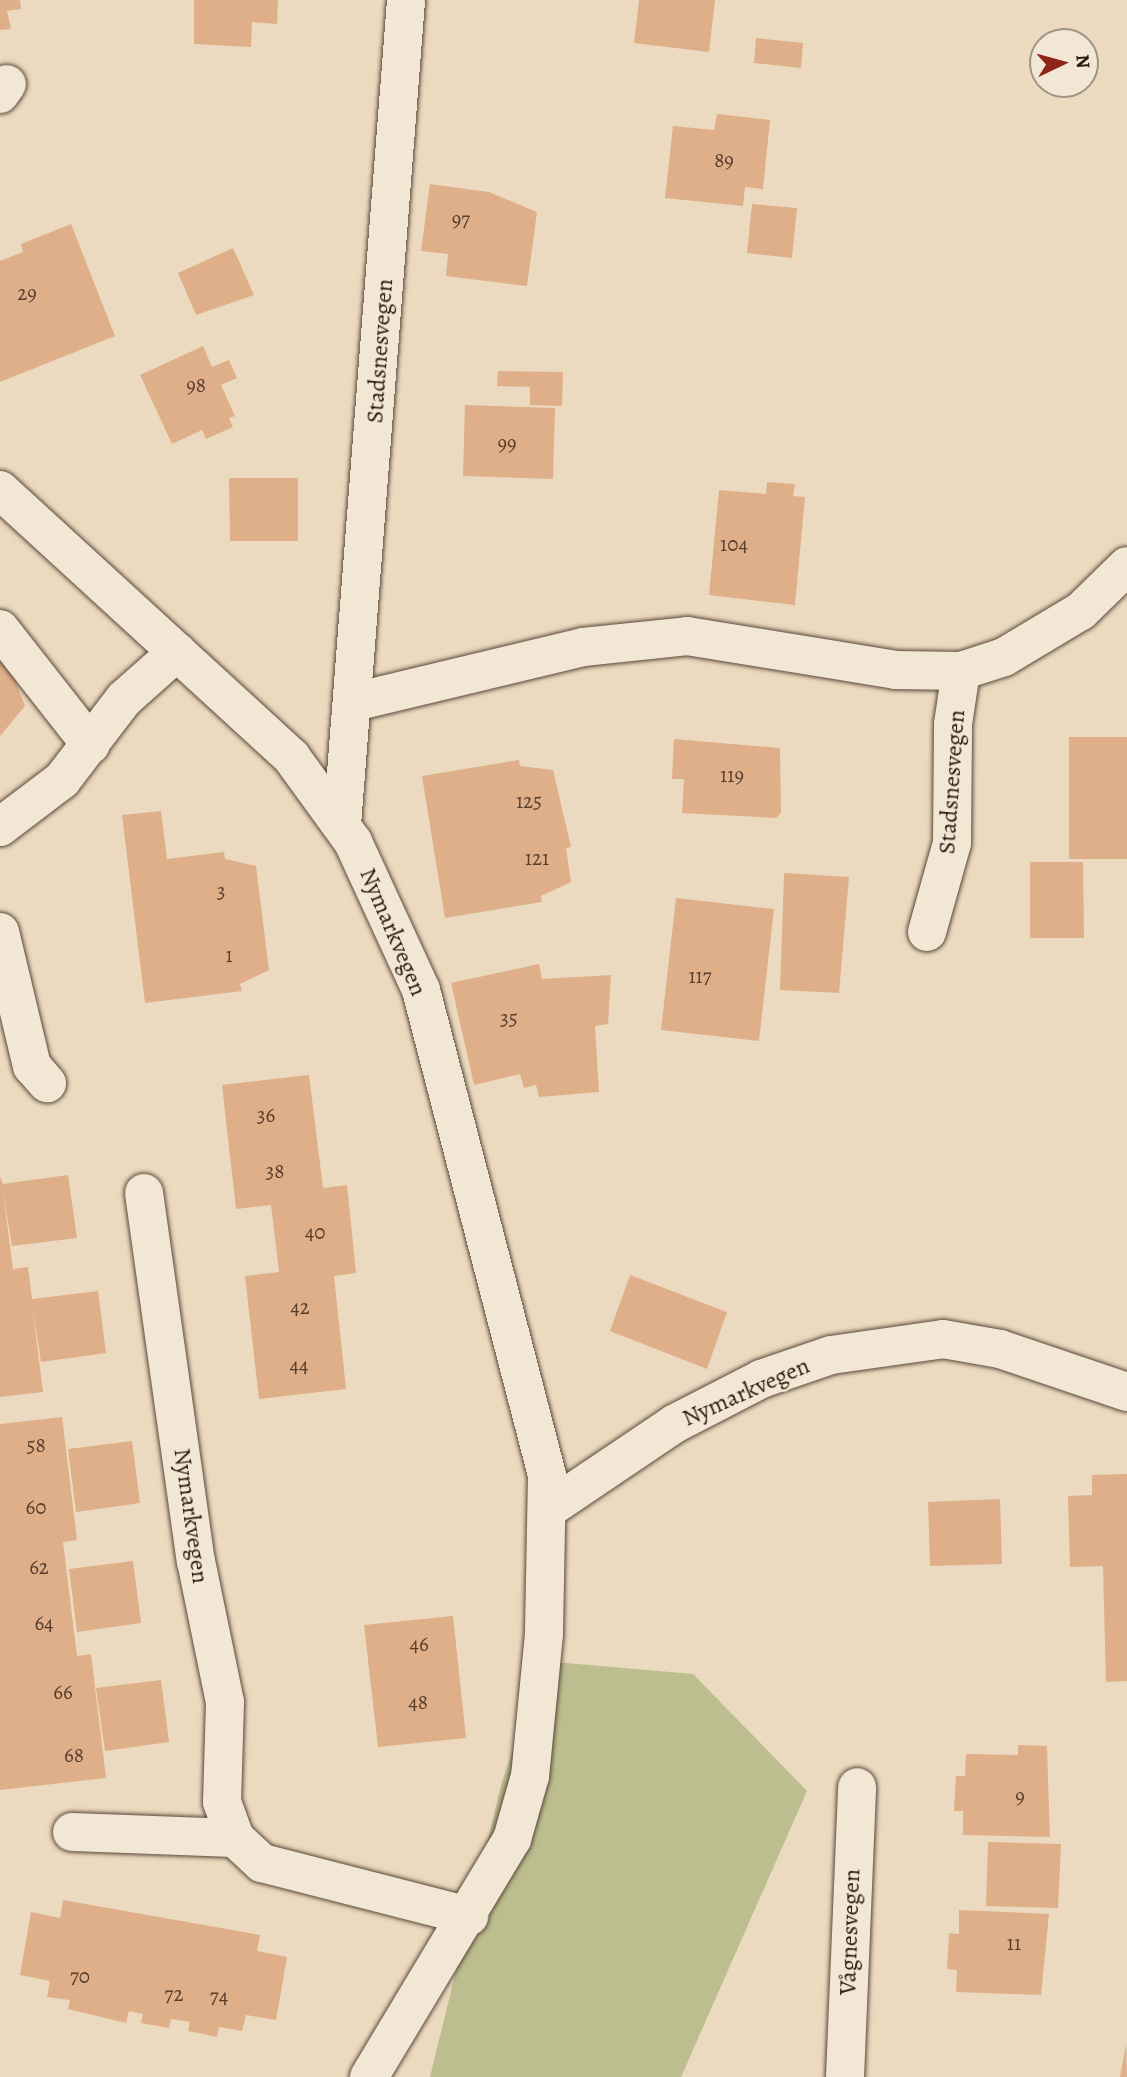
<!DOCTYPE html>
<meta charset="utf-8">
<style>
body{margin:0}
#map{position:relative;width:1127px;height:2077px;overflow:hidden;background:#ebdabf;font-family:Alegreya,serif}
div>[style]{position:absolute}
.green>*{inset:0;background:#bcbe8f}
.building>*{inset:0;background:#dfaf8a}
.roads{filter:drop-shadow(0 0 2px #5b483a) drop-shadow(0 0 2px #5b483a)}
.minor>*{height:38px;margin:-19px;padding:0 19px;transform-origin:19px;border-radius:19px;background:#f2e7d5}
span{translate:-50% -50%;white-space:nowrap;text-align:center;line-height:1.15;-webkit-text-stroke:5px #f2e7d5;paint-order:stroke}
.number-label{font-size:21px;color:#583e2d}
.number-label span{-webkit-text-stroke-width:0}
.street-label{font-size:24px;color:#2b180e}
.north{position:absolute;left:1029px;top:28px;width:70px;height:70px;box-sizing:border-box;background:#f2e7d5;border:2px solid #a29485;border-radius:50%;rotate:85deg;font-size:19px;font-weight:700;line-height:28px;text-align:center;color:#2b180e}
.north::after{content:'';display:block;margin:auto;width:24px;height:32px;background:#8f2418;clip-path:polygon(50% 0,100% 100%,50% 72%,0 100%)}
</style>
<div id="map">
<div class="green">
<div style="clip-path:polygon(543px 1661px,693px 1674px,807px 1791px,681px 2077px,430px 2077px,502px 1782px)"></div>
</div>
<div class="building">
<div style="clip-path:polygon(0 0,20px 0,21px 9px,7px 11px,11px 29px,0 30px)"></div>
<div style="clip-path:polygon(194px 0,278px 0,277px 24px,252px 22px,251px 47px,194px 44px)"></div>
<div style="clip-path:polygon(639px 0,715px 0,709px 52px,634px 43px)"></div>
<div style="clip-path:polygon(756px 38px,803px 43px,801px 68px,754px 63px)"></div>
<div style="clip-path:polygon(717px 114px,770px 120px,763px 189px,745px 187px,743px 206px,665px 198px,673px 126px,714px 130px)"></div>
<div style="clip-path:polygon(430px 184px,489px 192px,537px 212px,527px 286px,446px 276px,448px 254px,421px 251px)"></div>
<div style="clip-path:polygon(752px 204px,797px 208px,792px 258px,747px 253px)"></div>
<div style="clip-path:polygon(71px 224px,115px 336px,0 382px,0 261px,23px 252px,21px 244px)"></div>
<div style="clip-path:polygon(233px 248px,254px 295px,196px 315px,178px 273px)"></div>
<div style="clip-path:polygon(203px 346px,212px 367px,229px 360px,237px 378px,221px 385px,235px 416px,229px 418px,233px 427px,206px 439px,202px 430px,172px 444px,140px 375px)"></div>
<div style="clip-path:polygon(498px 371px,563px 372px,562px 406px,530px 405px,530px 387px,497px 386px)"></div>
<div style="clip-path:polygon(465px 405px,555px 408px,553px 479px,463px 476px)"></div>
<div style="clip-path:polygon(229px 478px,298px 478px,298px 541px,230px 541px)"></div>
<div style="clip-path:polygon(767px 482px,795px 484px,793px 496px,805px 497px,795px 605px,709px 595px,719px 490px,766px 494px)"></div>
<div style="clip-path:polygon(4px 652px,25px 706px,0 736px,0 654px)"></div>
<div style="clip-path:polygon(1069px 737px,1127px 737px,1127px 859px,1069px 859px)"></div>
<div style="clip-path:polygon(674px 739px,780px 748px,781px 813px,776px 818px,682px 813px,684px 779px,672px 779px)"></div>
<div style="clip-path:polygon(519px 760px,520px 766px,553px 770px,571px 847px,566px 848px,571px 882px,541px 896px,542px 902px,445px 918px,422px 776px)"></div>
<div style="clip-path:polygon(161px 811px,167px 859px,224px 852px,225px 859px,256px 866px,269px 970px,240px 984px,242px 991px,145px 1003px,122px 815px)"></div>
<div style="clip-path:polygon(1030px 862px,1083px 862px,1084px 938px,1030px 938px)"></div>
<div style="clip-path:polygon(784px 873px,849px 877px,839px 993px,780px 990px)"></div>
<div style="clip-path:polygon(676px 898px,774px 909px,759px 1041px,661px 1030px)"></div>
<div style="clip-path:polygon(539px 964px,542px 979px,611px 975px,608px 1024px,595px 1026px,599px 1092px,539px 1097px,536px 1085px,524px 1088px,520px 1074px,474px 1085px,451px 983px)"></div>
<div style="clip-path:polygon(309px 1075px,323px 1188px,347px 1185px,356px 1273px,334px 1276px,346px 1389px,259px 1399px,245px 1276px,279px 1272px,271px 1205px,236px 1209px,222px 1085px)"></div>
<div style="clip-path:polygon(68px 1175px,77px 1238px,12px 1246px,3px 1191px,13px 1269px,28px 1267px,32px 1299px,98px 1291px,106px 1353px,41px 1362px,32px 1304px,43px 1392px,0 1397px,0 1176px,3px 1184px)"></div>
<div style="clip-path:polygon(630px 1275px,727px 1312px,707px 1369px,610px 1331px)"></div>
<div style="clip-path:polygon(62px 1417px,77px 1540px,63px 1542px,77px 1656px,91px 1654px,106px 1778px,0 1790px,0 1424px)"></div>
<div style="clip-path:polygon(132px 1441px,140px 1503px,76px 1512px,68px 1449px)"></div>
<div style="clip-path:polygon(1127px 1474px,1127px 1681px,1106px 1682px,1103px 1566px,1070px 1567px,1068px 1496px,1092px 1495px,1092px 1475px)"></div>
<div style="clip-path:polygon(1000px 1499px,1002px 1564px,930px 1566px,928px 1502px)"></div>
<div style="clip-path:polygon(133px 1561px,141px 1623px,77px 1632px,69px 1569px)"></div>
<div style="clip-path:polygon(453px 1616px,466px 1738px,378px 1747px,364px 1625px)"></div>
<div style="clip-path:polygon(161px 1680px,169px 1742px,105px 1751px,96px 1688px)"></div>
<div style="clip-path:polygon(1018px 1745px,1047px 1746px,1050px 1837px,963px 1835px,963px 1811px,954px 1811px,956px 1776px,965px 1776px,966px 1754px,1018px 1755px)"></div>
<div style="clip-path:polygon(988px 1842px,1061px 1844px,1058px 1908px,986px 1906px)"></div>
<div style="clip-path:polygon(63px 1900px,260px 1935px,257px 1951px,287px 1957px,276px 2020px,246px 2015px,242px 2031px,219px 2027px,217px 2037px,188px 2031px,190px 2022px,171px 2019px,169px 2028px,141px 2023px,143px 2014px,129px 2011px,126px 2023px,68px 2009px,70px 2000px,47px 1997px,50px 1981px,20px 1975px,31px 1912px,60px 1918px)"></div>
<div style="clip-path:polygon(959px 1910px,1049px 1914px,1041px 1995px,956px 1992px,957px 1970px,947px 1969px,949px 1933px,959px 1934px)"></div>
<div style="clip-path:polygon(1126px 2044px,1127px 2077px,1120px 2077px)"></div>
</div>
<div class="roads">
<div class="minor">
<div style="left:0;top:94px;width:12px;rotate:-55deg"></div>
<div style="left:0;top:490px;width:396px;rotate:42.5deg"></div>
<div style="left:292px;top:758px;width:104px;rotate:54deg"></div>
<div style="left:353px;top:842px;width:163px;rotate:65.3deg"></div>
<div style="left:421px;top:990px;width:501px;rotate:75.44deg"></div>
<div style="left:547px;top:1475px;width:159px;rotate:91.1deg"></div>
<div style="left:544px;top:1634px;width:143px;rotate:95.6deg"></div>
<div style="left:530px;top:1776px;width:66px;rotate:105.9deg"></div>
<div style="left:512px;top:1839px;width:278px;rotate:121deg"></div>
<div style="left:0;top:629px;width:147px;rotate:51.9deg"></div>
<div style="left:354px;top:702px;width:236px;rotate:-13.5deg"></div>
<div style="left:583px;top:647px;width:105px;rotate:-6deg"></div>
<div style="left:687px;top:636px;width:212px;rotate:9.2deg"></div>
<div style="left:896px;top:670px;width:65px;rotate:0.9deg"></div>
<div style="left:961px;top:671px;width:45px;rotate:-18deg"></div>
<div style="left:1004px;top:657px;width:90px;rotate:-30.9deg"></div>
<div style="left:1081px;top:611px;width:64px;rotate:-44.4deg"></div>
<div style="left:342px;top:825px;width:827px;rotate:-85.56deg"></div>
<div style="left:0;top:827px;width:78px;rotate:-37.2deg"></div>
<div style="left:62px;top:780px;width:102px;rotate:-52.6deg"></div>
<div style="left:124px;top:699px;width:71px;rotate:-41.6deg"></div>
<div style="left:0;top:932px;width:138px;rotate:76.6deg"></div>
<div style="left:32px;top:1066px;width:23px;rotate:49deg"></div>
<div style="left:927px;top:932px;width:92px;rotate:-74.3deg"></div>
<div style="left:952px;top:843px;width:119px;rotate:-89.5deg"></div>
<div style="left:953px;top:724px;width:54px;rotate:-81.4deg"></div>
<div style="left:144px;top:1193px;width:372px;rotate:82deg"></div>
<div style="left:196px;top:1561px;width:144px;rotate:78.4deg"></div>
<div style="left:225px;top:1702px;width:100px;rotate:91.7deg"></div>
<div style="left:222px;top:1802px;width:38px;rotate:70deg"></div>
<div style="left:235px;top:1838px;width:37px;rotate:43deg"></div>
<div style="left:262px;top:1863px;width:214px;rotate:14.4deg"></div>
<div style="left:548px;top:1509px;width:152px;rotate:-34deg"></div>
<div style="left:674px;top:1424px;width:98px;rotate:-27.3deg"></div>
<div style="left:761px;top:1379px;width:74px;rotate:-18.9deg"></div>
<div style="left:831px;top:1355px;width:113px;rotate:-8.1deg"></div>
<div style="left:943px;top:1339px;width:58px;rotate:10deg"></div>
<div style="left:1000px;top:1349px;width:134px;rotate:18.7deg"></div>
<div style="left:72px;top:1832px;width:163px;rotate:2.1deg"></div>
<div style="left:845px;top:2077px;width:290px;rotate:-87.6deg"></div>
</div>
</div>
<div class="number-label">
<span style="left:724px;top:160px">89</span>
<span style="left:461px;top:219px">97</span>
<span style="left:27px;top:293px">29</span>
<span style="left:196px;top:385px">98</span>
<span style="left:507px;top:443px">99</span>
<span style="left:734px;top:544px">104</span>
<span style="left:732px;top:775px">119</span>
<span style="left:529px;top:801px">125</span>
<span style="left:537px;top:858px">121</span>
<span style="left:221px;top:891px">3</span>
<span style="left:229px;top:955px">1</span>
<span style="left:700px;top:976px">117</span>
<span style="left:509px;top:1018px">35</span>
<span style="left:266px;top:1115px">36</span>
<span style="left:275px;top:1171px">38</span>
<span style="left:315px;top:1232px">40</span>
<span style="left:300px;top:1307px">42</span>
<span style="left:299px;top:1365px">44</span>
<span style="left:36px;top:1445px">58</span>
<span style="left:36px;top:1507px">60</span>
<span style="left:39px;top:1567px">62</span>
<span style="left:44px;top:1623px">64</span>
<span style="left:419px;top:1644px">46</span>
<span style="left:63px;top:1692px">66</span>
<span style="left:418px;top:1702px">48</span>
<span style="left:74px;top:1755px">68</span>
<span style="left:1020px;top:1796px">9</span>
<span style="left:1014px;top:1943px">11</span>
<span style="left:80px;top:1976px">70</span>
<span style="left:174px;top:1994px">72</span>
<span style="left:219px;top:1996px">74</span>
</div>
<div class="street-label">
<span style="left:380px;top:351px;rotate:-86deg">Stadsnesvegen</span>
<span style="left:952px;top:782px;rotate:-86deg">Stadsnesvegen</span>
<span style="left:393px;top:932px;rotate:67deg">Nymarkvegen</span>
<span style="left:746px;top:1392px;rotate:-24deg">Nymarkvegen</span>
<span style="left:191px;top:1516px;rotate:82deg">Nymarkvegen</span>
<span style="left:850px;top:1932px;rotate:-88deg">Vågnesvegen</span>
</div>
<div class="north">N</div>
</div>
